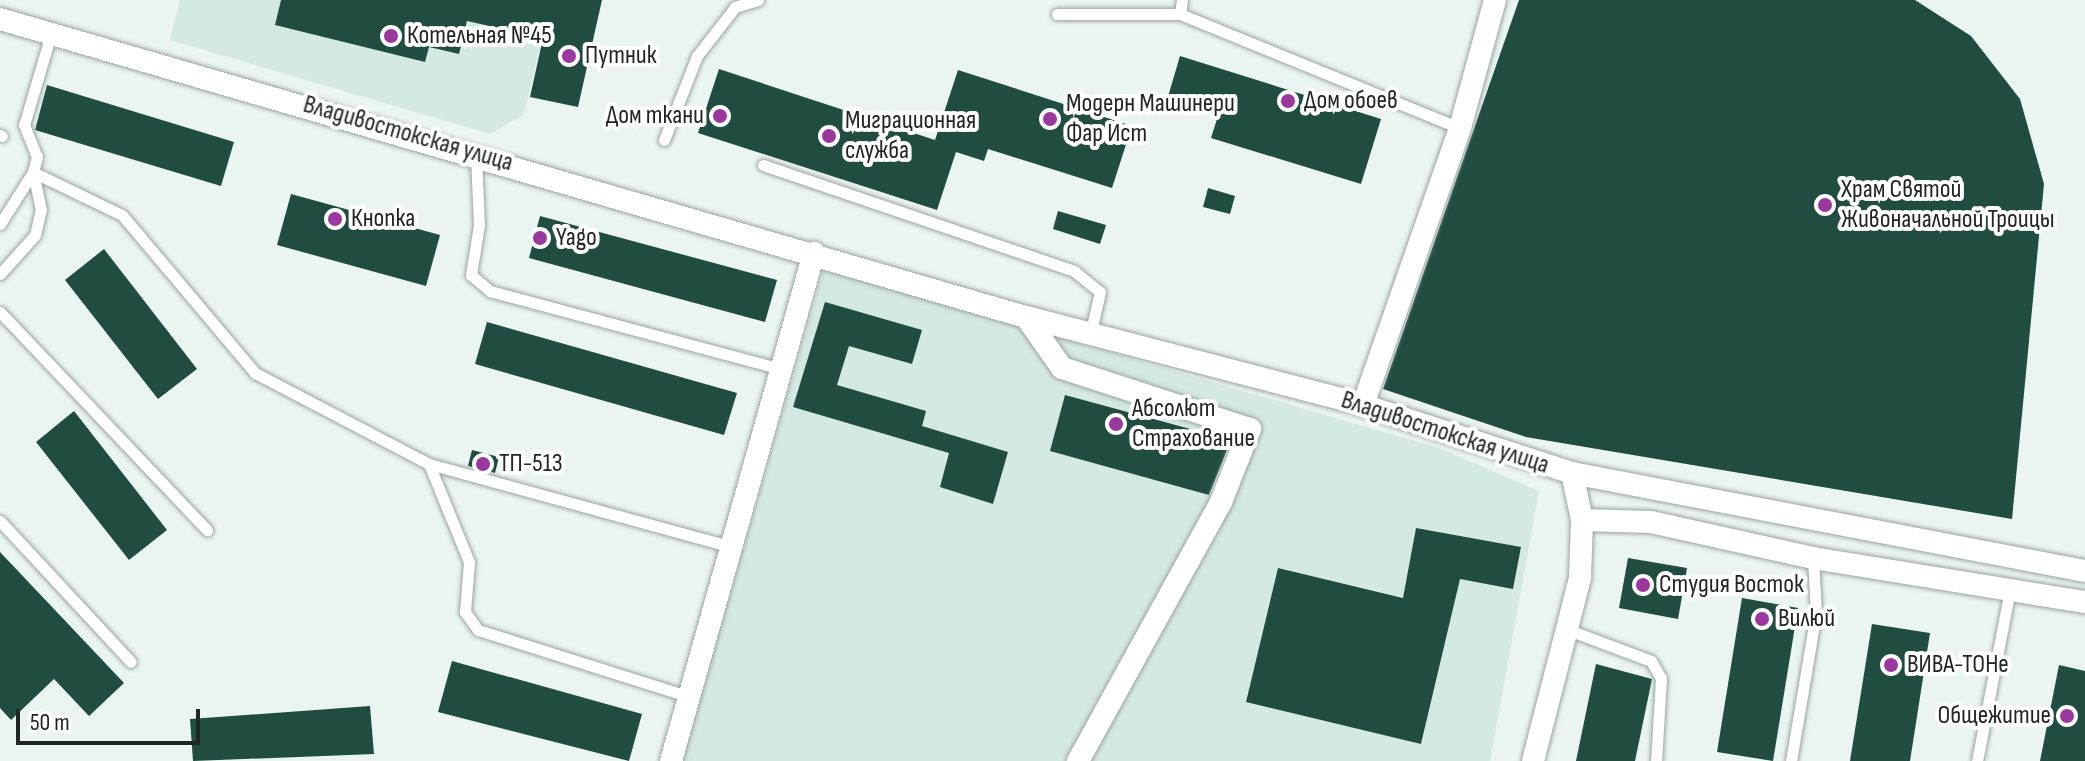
<!DOCTYPE html>
<meta charset="utf-8">
<style>
body{margin:0}
#map{position:relative;width:2085px;height:761px;overflow:hidden;background:#eaf5f2;font-family:"Sofia Sans Condensed",sans-serif}
div>[style]{position:absolute}
.built>*{inset:0;background:#d5e9e3}
.building>*{inset:0;background:#204c42}
.roads{filter:drop-shadow(0 0 2px #9aa4a1) drop-shadow(0 0 2px #9aa4a1)}
.lane>*{height:11px;margin:-5.5px;padding:0 5.5px;transform-origin:5.5px;border-radius:5.5px;background:#fff}
.street>*{height:22px;margin:-11px;padding:0 11px;transform-origin:11px;border-radius:11px;background:#fff}
.dots>*{width:22px;height:22px;translate:-50% -50%;box-sizing:border-box;border:4px solid #fff;border-radius:50%}
span{translate:-50% -50%;white-space:nowrap;text-align:center;line-height:1.15;-webkit-text-stroke:8px #fff;paint-order:stroke}
.poi-label{font-size:26px;color:#212524}
.left{translate:0 -50%;text-align:left}
.right{translate:-100% -50%;text-align:right}
.street-label{font-size:26px;color:#212524}
.scale{position:absolute;left:16px;top:709px;width:184px;height:36px;box-sizing:border-box;border:4px solid #212524;border-top:0;padding-left:10px;font-size:24px;line-height:28px;white-space:nowrap;color:#212524;-webkit-text-stroke:6px #fff;paint-order:stroke}
</style>
<div id="map">
<div class="built">
<div style="clip-path:polygon(180px 0,551px 0,524px 114px,490px 134px,170px 40px)"></div>
<div style="clip-path:polygon(evenodd,824px 269px,1439px 448px,1539px 491px,1490px 761px,682px 761px,824px 269px,1066px 395px,1233px 440px,1218px 496px,1050px 451px,1066px 395px,824px 269px,1417px 528px,1521px 547px,1513px 589px,1409px 569px,1417px 528px,824px 269px,1278px 568px,1453px 609px,1422px 743px,1246px 702px,1278px 568px)"></div>
</div>
<div class="building">
<div style="clip-path:polygon(281px 0,602px 0,578px 107px,530px 97px,543px 38px,467px 21px,459px 54px,429px 47px,425px 62px,275px 25px)"></div>
<div style="clip-path:polygon(1519px 0,1915px 0,1971px 36px,2020px 99px,2044px 184px,2012px 519px,1526px 437px,1383px 389px)"></div>
<div style="clip-path:polygon(1180px 56px,1381px 119px,1361px 184px,1211px 138px,1218px 116px,1167px 100px)"></div>
<div style="clip-path:polygon(719px 69px,935px 140px,958px 70px,1132px 126px,1112px 188px,988px 149px,984px 161px,956px 152px,937px 210px,698px 133px)"></div>
<div style="clip-path:polygon(47px 85px,234px 142px,221px 186px,35px 130px)"></div>
<div style="clip-path:polygon(1208px 188px,1235px 196px,1230px 214px,1203px 207px)"></div>
<div style="clip-path:polygon(291px 194px,440px 235px,426px 286px,277px 245px)"></div>
<div style="clip-path:polygon(1058px 211px,1106px 225px,1100px 244px,1053px 229px)"></div>
<div style="clip-path:polygon(540px 216px,777px 280px,765px 322px,529px 258px)"></div>
<div style="clip-path:polygon(104px 249px,197px 369px,158px 399px,65px 280px)"></div>
<div style="clip-path:polygon(825px 302px,922px 330px,912px 364px,849px 346px,837px 385px,926px 411px,922px 426px,1008px 452px,993px 504px,940px 487px,949px 453px,793px 407px)"></div>
<div style="clip-path:polygon(487px 322px,737px 393px,724px 435px,475px 364px)"></div>
<div style="clip-path:polygon(1065px 395px,1231px 440px,1209px 495px,1050px 451px)"></div>
<div style="clip-path:polygon(74px 411px,167px 530px,129px 560px,36px 442px)"></div>
<div style="clip-path:polygon(472px 450px,499px 457px,495px 473px,468px 466px)"></div>
<div style="clip-path:polygon(1416px 528px,1521px 547px,1513px 589px,1460px 579px,1421px 744px,1246px 702px,1278px 568px,1403px 598px)"></div>
<div style="clip-path:polygon(0 552px,124px 683px,89px 716px,54px 679px,11px 720px,0 708px)"></div>
<div style="clip-path:polygon(1628px 558px,1687px 568px,1678px 619px,1619px 608px)"></div>
<div style="clip-path:polygon(1742px 598px,1798px 608px,1773px 761px,1717px 752px)"></div>
<div style="clip-path:polygon(1872px 624px,1930px 633px,1910px 761px,1850px 761px)"></div>
<div style="clip-path:polygon(452px 661px,642px 714px,629px 761px,438px 712px)"></div>
<div style="clip-path:polygon(1596px 664px,1652px 679px,1635px 761px,1576px 761px)"></div>
<div style="clip-path:polygon(2059px 665px,2085px 671px,2085px 761px,2040px 761px)"></div>
<div style="clip-path:polygon(370px 706px,374px 754px,193px 761px,190px 719px)"></div>
</div>
<div class="roads">
<div class="lane">
<div style="left:1057px;top:14px;width:123px"></div>
<div style="left:1180px;top:14px;width:14px;rotate:-82deg"></div>
<div style="left:1180px;top:14px;width:302px;rotate:22.2deg"></div>
<div style="left:0;top:135px;width:2px;rotate:27deg"></div>
<div style="left:664px;top:140px;width:90px;rotate:-68.6deg"></div>
<div style="left:697px;top:56px;width:62px;rotate:-52.2deg"></div>
<div style="left:735px;top:7px;width:24px;rotate:-17deg"></div>
<div style="left:476px;top:156px;width:69px;rotate:87.5deg"></div>
<div style="left:479px;top:225px;width:51px;rotate:99.1deg"></div>
<div style="left:471px;top:275px;width:25px;rotate:40deg"></div>
<div style="left:490px;top:291px;width:297px;rotate:15deg"></div>
<div style="left:763px;top:165px;width:329px;rotate:18.8deg"></div>
<div style="left:1074px;top:271px;width:33px;rotate:39deg"></div>
<div style="left:1100px;top:292px;width:39px;rotate:103deg"></div>
<div style="left:33px;top:172px;width:99px;rotate:25.8deg"></div>
<div style="left:122px;top:215px;width:207px;rotate:49.9deg"></div>
<div style="left:255px;top:373px;width:196px;rotate:27.6deg"></div>
<div style="left:429px;top:464px;width:106px;rotate:67.8deg"></div>
<div style="left:469px;top:562px;width:50px;rotate:94.6deg"></div>
<div style="left:465px;top:612px;width:22px;rotate:54deg"></div>
<div style="left:478px;top:630px;width:222px;rotate:17.5deg"></div>
<div style="left:0;top:224px;width:62px;rotate:-57.6deg"></div>
<div style="left:33px;top:172px;width:16px;rotate:-75deg"></div>
<div style="left:37px;top:157px;width:35px;rotate:-112deg"></div>
<div style="left:24px;top:125px;width:95px;rotate:-73.5deg"></div>
<div style="left:0;top:274px;width:52px;rotate:-48.1deg"></div>
<div style="left:35px;top:235px;width:26px;rotate:-77deg"></div>
<div style="left:41px;top:210px;width:39px;rotate:-102deg"></div>
<div style="left:0;top:312px;width:301px;rotate:46.5deg"></div>
<div style="left:429px;top:464px;width:315px;rotate:15.3deg"></div>
<div style="left:0;top:521px;width:192px;rotate:47.1deg"></div>
<div style="left:1566px;top:629px;width:91px;rotate:20.6deg"></div>
<div style="left:1651px;top:661px;width:20px;rotate:60deg"></div>
<div style="left:1661px;top:678px;width:83px;rotate:93.4deg"></div>
<div style="left:1791px;top:761px;width:150px;rotate:-80.4deg"></div>
<div style="left:1816px;top:613px;width:55px;rotate:-93.1deg"></div>
<div style="left:1977px;top:761px;width:175px;rotate:-79.1deg"></div>
</div>
<div class="street">
<div style="left:0;top:19px;width:1068px;rotate:16.2deg"></div>
<div style="left:1026px;top:317px;width:348px;rotate:14.6deg"></div>
<div style="left:1363px;top:405px;width:220px;rotate:18deg"></div>
<div style="left:1572px;top:473px;width:522px;rotate:10.82deg"></div>
<div style="left:1026px;top:317px;width:62px;rotate:54.8deg"></div>
<div style="left:1062px;top:368px;width:198px;rotate:18deg"></div>
<div style="left:1250px;top:429px;width:79px;rotate:111.7deg"></div>
<div style="left:1221px;top:502px;width:296px;rotate:118.9deg"></div>
<div style="left:1363px;top:405px;width:293px;rotate:-70.7deg"></div>
<div style="left:1460px;top:128px;width:133px;rotate:-74.7deg"></div>
<div style="left:1582px;top:520px;width:69px;rotate:1.7deg"></div>
<div style="left:1651px;top:522px;width:166px;rotate:12.5deg"></div>
<div style="left:1813px;top:558px;width:276px;rotate:9.2deg"></div>
<div style="left:671px;top:761px;width:528px;rotate:-74.28deg"></div>
<div style="left:1533px;top:761px;width:189px;rotate:-75.6deg"></div>
<div style="left:1580px;top:578px;width:58px;rotate:-88deg"></div>
<div style="left:1582px;top:520px;width:48px;rotate:-102deg"></div>
</div>
</div>
<div class="dots">
<div style="left:391px;top:36px;background:#9b389f"></div>
<div style="left:569px;top:56px;background:#9b389f"></div>
<div style="left:1288px;top:101px;background:#9b389f"></div>
<div style="left:720px;top:116px;background:#9b389f"></div>
<div style="left:1050px;top:119px;background:#9b389f"></div>
<div style="left:829px;top:136px;background:#9b389f"></div>
<div style="left:1825px;top:205px;background:#9b389f"></div>
<div style="left:335px;top:219px;background:#9b389f"></div>
<div style="left:540px;top:238px;background:#9b389f"></div>
<div style="left:1116px;top:424px;background:#9b389f"></div>
<div style="left:483px;top:464px;background:#9b389f"></div>
<div style="left:1643px;top:585px;background:#9b389f"></div>
<div style="left:1762px;top:619px;background:#9b389f"></div>
<div style="left:1891px;top:665px;background:#9b389f"></div>
<div style="left:2067px;top:716px;background:#9b389f"></div>
</div>
<div class="poi-label">
<span class="left" style="left:407px;top:36px">Котельная №45</span>
<span class="left" style="left:585px;top:56px">Путник</span>
<span class="left" style="left:1304px;top:101px">Дом обоев</span>
<span class="left" style="left:1066px;top:119px">Модерн Машинери<br>Фар Ист</span>
<span class="right" style="left:704px;top:116px">Дом ткани</span>
<span class="left" style="left:845px;top:136px">Миграционная<br>служба</span>
<span class="left" style="left:1841px;top:205px">Храм Святой<br>Живоначальной Троицы</span>
<span class="left" style="left:351px;top:219px">Кнопка</span>
<span class="left" style="left:556px;top:238px">Yago</span>
<span class="left" style="left:1132px;top:424px">Абсолют<br>Страхование</span>
<span class="left" style="left:499px;top:464px">ТП-513</span>
<span class="left" style="left:1659px;top:585px">Студия Восток</span>
<span class="left" style="left:1778px;top:619px">Вилюй</span>
<span class="left" style="left:1907px;top:665px">ВИВА-ТОНе</span>
<span class="right" style="left:2051px;top:716px">Общежитие</span>
</div>
<div class="street-label">
<span style="left:408px;top:134px;rotate:16deg">Владивостокская улица</span>
<span style="left:1445px;top:433px;rotate:18deg">Владивостокская улица</span>
</div>
<div class="scale">50 m</div>
</div>
